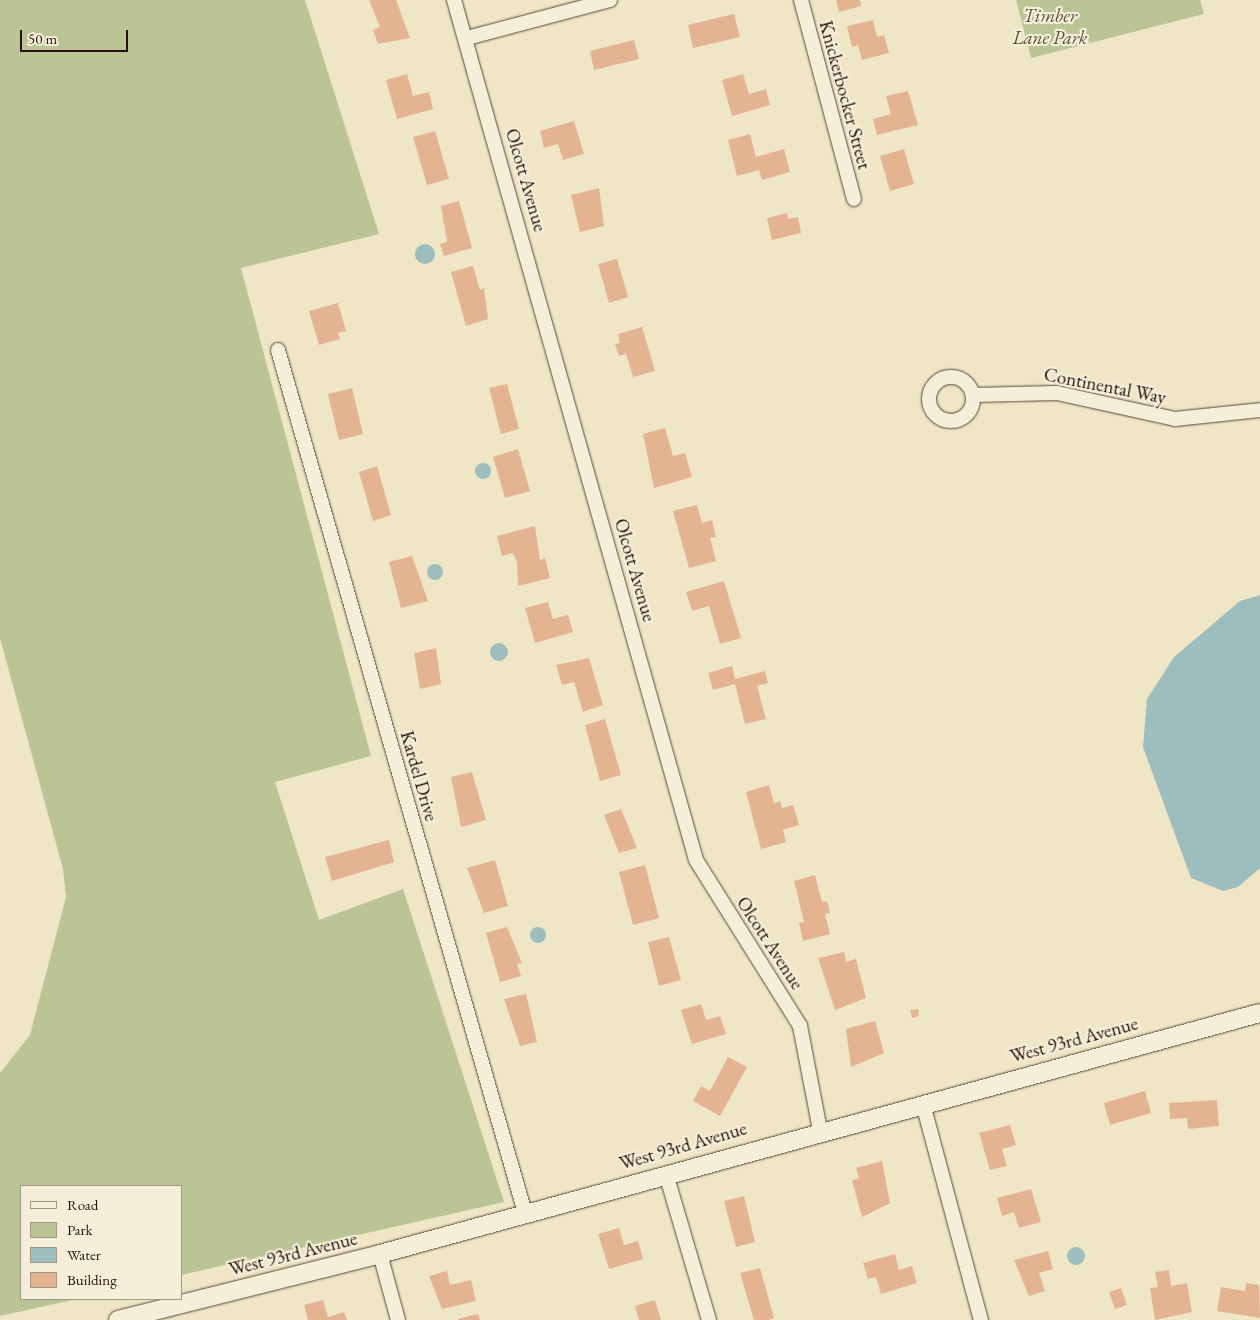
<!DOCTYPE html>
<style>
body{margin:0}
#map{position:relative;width:1260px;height:1320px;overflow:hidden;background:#efe6c6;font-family:"EB Garamond",serif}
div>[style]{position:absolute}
.green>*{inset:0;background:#bac494}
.water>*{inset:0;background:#9dbdbe}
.round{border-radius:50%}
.building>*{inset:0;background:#e4b492}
.roads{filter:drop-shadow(0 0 1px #594635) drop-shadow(0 0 1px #594635)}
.minor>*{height:14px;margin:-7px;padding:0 7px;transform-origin:7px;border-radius:7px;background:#f5efda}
.minor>.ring{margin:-7px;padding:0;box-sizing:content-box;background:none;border:14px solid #f5efda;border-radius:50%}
.tertiary>*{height:18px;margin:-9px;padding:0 9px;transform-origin:9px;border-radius:9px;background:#f5efda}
span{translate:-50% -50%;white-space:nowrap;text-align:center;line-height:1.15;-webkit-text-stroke:4.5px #f5efda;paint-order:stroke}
.park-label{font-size:19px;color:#5a5037;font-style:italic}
.street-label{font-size:19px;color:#271105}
.legend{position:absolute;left:20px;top:1185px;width:162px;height:115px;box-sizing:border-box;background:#f5efda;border:1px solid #a39685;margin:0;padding:6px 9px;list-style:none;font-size:15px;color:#271105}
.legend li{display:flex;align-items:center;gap:10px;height:25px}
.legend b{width:25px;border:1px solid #a39685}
.scale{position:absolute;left:20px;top:30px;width:108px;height:22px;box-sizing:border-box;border:2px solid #271105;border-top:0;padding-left:6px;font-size:15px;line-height:18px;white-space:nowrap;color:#271105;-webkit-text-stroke:4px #f5efda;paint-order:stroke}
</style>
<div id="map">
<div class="green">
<div style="clip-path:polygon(0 0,305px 0,379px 234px,241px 268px,371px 756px,275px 782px,319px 920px,403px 889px,504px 1202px,181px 1275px,181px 1186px,21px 1186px,21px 1299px,77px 1299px,0 1316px,0 1073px,30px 1035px,66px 897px,63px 869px,0 638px)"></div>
<div style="clip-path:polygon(1016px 0,1200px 0,1204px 14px,1031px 58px)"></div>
</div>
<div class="water">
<div class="round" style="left:415px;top:244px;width:20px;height:20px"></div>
<div class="round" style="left:475px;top:463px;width:16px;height:16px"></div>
<div class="round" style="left:427px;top:564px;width:16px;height:16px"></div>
<div style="clip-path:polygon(1260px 595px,1260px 868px,1238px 887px,1223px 891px,1191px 878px,1143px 747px,1147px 699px,1174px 657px,1240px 601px)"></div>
<div class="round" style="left:490px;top:643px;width:18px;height:18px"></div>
<div class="round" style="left:530px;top:927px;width:16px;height:16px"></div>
<div class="round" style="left:1067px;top:1247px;width:18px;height:18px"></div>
</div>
<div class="building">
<div style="clip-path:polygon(369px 0,396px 0,410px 38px,378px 44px,373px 30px,380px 27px)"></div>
<div style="clip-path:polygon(836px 0,860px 0,861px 6px,839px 12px)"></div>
<div style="clip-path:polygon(734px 14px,740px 37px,693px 48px,688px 25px)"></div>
<div style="clip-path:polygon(873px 20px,877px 37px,884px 35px,889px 53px,862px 60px,858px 45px,852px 47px,847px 26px)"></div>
<div style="clip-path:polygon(634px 40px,639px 59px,594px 70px,590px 51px)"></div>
<div style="clip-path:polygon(407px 74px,413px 96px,429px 92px,433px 109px,397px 119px,386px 80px)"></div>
<div style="clip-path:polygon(743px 74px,749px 94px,766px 89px,770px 105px,732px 116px,722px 80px)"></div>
<div style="clip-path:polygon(908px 91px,918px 125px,877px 135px,873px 119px,891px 114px,886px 96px)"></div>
<div style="clip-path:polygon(574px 121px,584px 154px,563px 160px,558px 144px,544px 148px,540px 131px)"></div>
<div style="clip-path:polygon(435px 131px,449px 179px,427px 185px,413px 137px)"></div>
<div style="clip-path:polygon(750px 134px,756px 157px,784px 149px,790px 172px,762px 180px,759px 170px,737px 176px,728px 140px)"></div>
<div style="clip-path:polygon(904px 149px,914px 184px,890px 191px,880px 156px)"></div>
<div style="clip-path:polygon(599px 188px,604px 226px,580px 232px,571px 195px)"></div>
<div style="clip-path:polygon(459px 201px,472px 248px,444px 256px,440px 244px,447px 242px,441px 206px)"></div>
<div style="clip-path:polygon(787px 213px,788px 219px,798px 217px,801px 233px,772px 240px,767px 218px)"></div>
<div style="clip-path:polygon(617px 259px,628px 297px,609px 303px,598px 264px)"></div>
<div style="clip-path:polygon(473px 266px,480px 290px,484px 288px,488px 319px,466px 326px,451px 272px)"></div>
<div style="clip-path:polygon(338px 303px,346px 331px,338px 333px,340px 339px,319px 345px,309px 311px)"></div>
<div style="clip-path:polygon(642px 327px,655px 371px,633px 377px,626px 354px,619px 356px,615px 344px,620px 343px,618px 334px)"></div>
<div style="clip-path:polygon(507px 384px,519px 429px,501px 434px,489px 388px)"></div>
<div style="clip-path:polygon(352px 388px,363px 434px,339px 440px,328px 394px)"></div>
<div style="clip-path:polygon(665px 428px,673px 456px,685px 453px,692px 477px,654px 488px,643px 434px)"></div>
<div style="clip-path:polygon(518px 449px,530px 491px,505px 498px,493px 457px)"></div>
<div style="clip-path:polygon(377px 466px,391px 515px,373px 521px,359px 472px)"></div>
<div style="clip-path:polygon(697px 505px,702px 523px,712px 520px,716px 537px,710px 538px,716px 561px,689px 568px,673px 511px)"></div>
<div style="clip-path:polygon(535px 526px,540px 560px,545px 558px,550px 578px,518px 586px,517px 562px,513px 553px,502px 556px,497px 536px)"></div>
<div style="clip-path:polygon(412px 556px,428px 601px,401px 608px,389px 562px)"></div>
<div style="clip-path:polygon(724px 581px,741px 638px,720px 644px,709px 606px,692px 611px,686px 592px)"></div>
<div style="clip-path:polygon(548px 602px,553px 619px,568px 615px,573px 632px,535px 643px,525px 608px)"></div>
<div style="clip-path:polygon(436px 648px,441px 684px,420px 689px,414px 653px)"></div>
<div style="clip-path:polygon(589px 658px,603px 705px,583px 712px,574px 682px,562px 685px,556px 665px)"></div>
<div style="clip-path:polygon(732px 666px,735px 679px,765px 671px,768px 683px,757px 686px,766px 719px,745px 724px,735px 684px,713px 690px,708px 673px)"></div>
<div style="clip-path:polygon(605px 719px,621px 775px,600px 781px,585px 725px)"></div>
<div style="clip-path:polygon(472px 772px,486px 820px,461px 827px,451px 777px)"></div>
<div style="clip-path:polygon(769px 785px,774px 803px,780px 801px,782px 808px,793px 805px,799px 825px,783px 830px,786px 842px,761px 849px,746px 792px)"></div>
<div style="clip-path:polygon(621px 809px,637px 848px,619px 853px,604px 815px)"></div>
<div style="clip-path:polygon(389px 840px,394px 862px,332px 881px,325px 857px)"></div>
<div style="clip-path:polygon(495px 860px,508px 906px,484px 913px,467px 868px)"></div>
<div style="clip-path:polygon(645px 865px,659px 918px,633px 925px,619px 872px)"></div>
<div style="clip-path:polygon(815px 875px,822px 902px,827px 901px,830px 913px,825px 914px,830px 934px,803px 941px,799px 923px,804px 922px,794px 881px)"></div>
<div style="clip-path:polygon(507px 927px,522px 963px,517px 964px,521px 976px,500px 982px,486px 933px)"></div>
<div style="clip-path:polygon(669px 937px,681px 980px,659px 986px,648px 942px)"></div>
<div style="clip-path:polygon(844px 952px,846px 962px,856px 959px,866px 998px,835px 1010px,818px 958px)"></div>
<div style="clip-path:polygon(526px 994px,537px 1042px,520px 1046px,504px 999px)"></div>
<div style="clip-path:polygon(701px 1004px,706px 1020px,720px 1016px,726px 1034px,692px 1044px,681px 1010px)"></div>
<div style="clip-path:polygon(918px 1009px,919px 1016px,912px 1018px,910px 1010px)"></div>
<div style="clip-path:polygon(875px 1021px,884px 1053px,851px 1067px,846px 1029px)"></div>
<div style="clip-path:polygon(728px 1057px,747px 1067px,720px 1116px,693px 1101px,701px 1086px,710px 1091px)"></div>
<div style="clip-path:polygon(1145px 1091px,1151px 1113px,1110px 1125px,1104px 1103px)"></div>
<div style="clip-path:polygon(1217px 1100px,1219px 1126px,1188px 1129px,1187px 1118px,1170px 1119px,1169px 1103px)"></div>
<div style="clip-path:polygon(1010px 1125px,1016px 1145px,1002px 1149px,1007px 1166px,990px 1170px,979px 1133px)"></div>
<div style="clip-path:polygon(882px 1161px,890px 1203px,862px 1217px,852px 1180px,859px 1178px,856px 1168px)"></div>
<div style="clip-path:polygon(1031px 1189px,1041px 1222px,1019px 1228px,1014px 1212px,1002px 1216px,997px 1198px)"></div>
<div style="clip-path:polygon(744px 1196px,755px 1242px,736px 1247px,724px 1201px)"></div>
<div style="clip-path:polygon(619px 1228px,624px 1245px,638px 1241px,643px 1259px,609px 1269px,598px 1234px)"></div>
<div style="clip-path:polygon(1048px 1251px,1053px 1269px,1039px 1273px,1045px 1291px,1029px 1296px,1014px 1260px)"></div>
<div style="clip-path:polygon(895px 1254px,899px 1270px,912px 1266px,917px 1283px,881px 1294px,876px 1277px,868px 1279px,863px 1263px)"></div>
<div style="clip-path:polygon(760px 1268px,774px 1318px,768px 1320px,754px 1320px,740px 1273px)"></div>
<div style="clip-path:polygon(1169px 1270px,1171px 1286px,1187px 1283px,1192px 1312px,1155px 1320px,1150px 1288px,1158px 1287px,1155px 1272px)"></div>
<div style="clip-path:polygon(447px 1271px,450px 1285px,471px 1280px,476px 1301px,442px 1309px,429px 1276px)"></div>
<div style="clip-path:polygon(1246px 1283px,1259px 1285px,1260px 1318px,1217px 1311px,1221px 1287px,1245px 1291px)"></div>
<div style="clip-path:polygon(1121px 1288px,1127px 1305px,1115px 1309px,1109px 1292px)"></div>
<div style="clip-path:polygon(323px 1300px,328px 1317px,344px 1312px,347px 1320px,308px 1320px,304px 1305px)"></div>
<div style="clip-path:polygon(655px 1300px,661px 1320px,639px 1320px,635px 1306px)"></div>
<div style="clip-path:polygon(478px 1314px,480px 1320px,458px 1320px,458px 1319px)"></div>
</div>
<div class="roads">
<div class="minor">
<div style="left:454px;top:0;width:893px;rotate:74.28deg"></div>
<div style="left:696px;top:860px;width:196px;rotate:57.9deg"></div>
<div style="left:800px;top:1026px;width:106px;rotate:79.1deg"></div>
<div style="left:801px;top:0;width:206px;rotate:75.1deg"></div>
<div style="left:467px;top:38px;width:148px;rotate:-14.9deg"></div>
<div style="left:278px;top:350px;width:898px;rotate:74.03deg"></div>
<div class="ring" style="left:929px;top:377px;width:30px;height:30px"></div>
<div style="left:973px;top:395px;width:84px;rotate:-1.4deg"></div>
<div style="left:1057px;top:393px;width:121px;rotate:12.4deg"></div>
<div style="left:1175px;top:419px;width:85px;rotate:-6deg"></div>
<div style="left:923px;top:1104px;width:224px;rotate:75deg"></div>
<div style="left:666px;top:1174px;width:152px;rotate:73.6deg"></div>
<div style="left:380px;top:1254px;width:68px;rotate:74.7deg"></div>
</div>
<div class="tertiary">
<div style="left:118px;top:1320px;width:270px;rotate:-14.1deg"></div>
<div style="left:380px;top:1254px;width:912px;rotate:-15.32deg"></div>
</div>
</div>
<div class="park-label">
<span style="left:1050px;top:27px">Timber<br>Lane Park</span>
</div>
<div class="street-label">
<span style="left:845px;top:95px;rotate:75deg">Knickerbocker Street</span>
<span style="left:526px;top:180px;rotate:74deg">Olcott Avenue</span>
<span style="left:1105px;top:386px;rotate:11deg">Continental Way</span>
<span style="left:635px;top:570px;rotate:74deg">Olcott Avenue</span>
<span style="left:419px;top:776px;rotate:74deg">Kardel Drive</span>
<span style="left:770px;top:943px;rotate:57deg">Olcott Avenue</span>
<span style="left:1074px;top:1040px;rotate:-15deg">West 93rd Avenue</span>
<span style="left:683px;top:1146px;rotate:-16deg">West 93rd Avenue</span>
<span style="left:293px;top:1254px;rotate:-14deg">West 93rd Avenue</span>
</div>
<ul class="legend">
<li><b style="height:6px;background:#f5efda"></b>Road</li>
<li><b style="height:14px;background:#bac494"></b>Park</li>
<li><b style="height:14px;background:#9dbdbe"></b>Water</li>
<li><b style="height:14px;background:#e4b492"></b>Building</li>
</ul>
<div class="scale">50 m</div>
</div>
